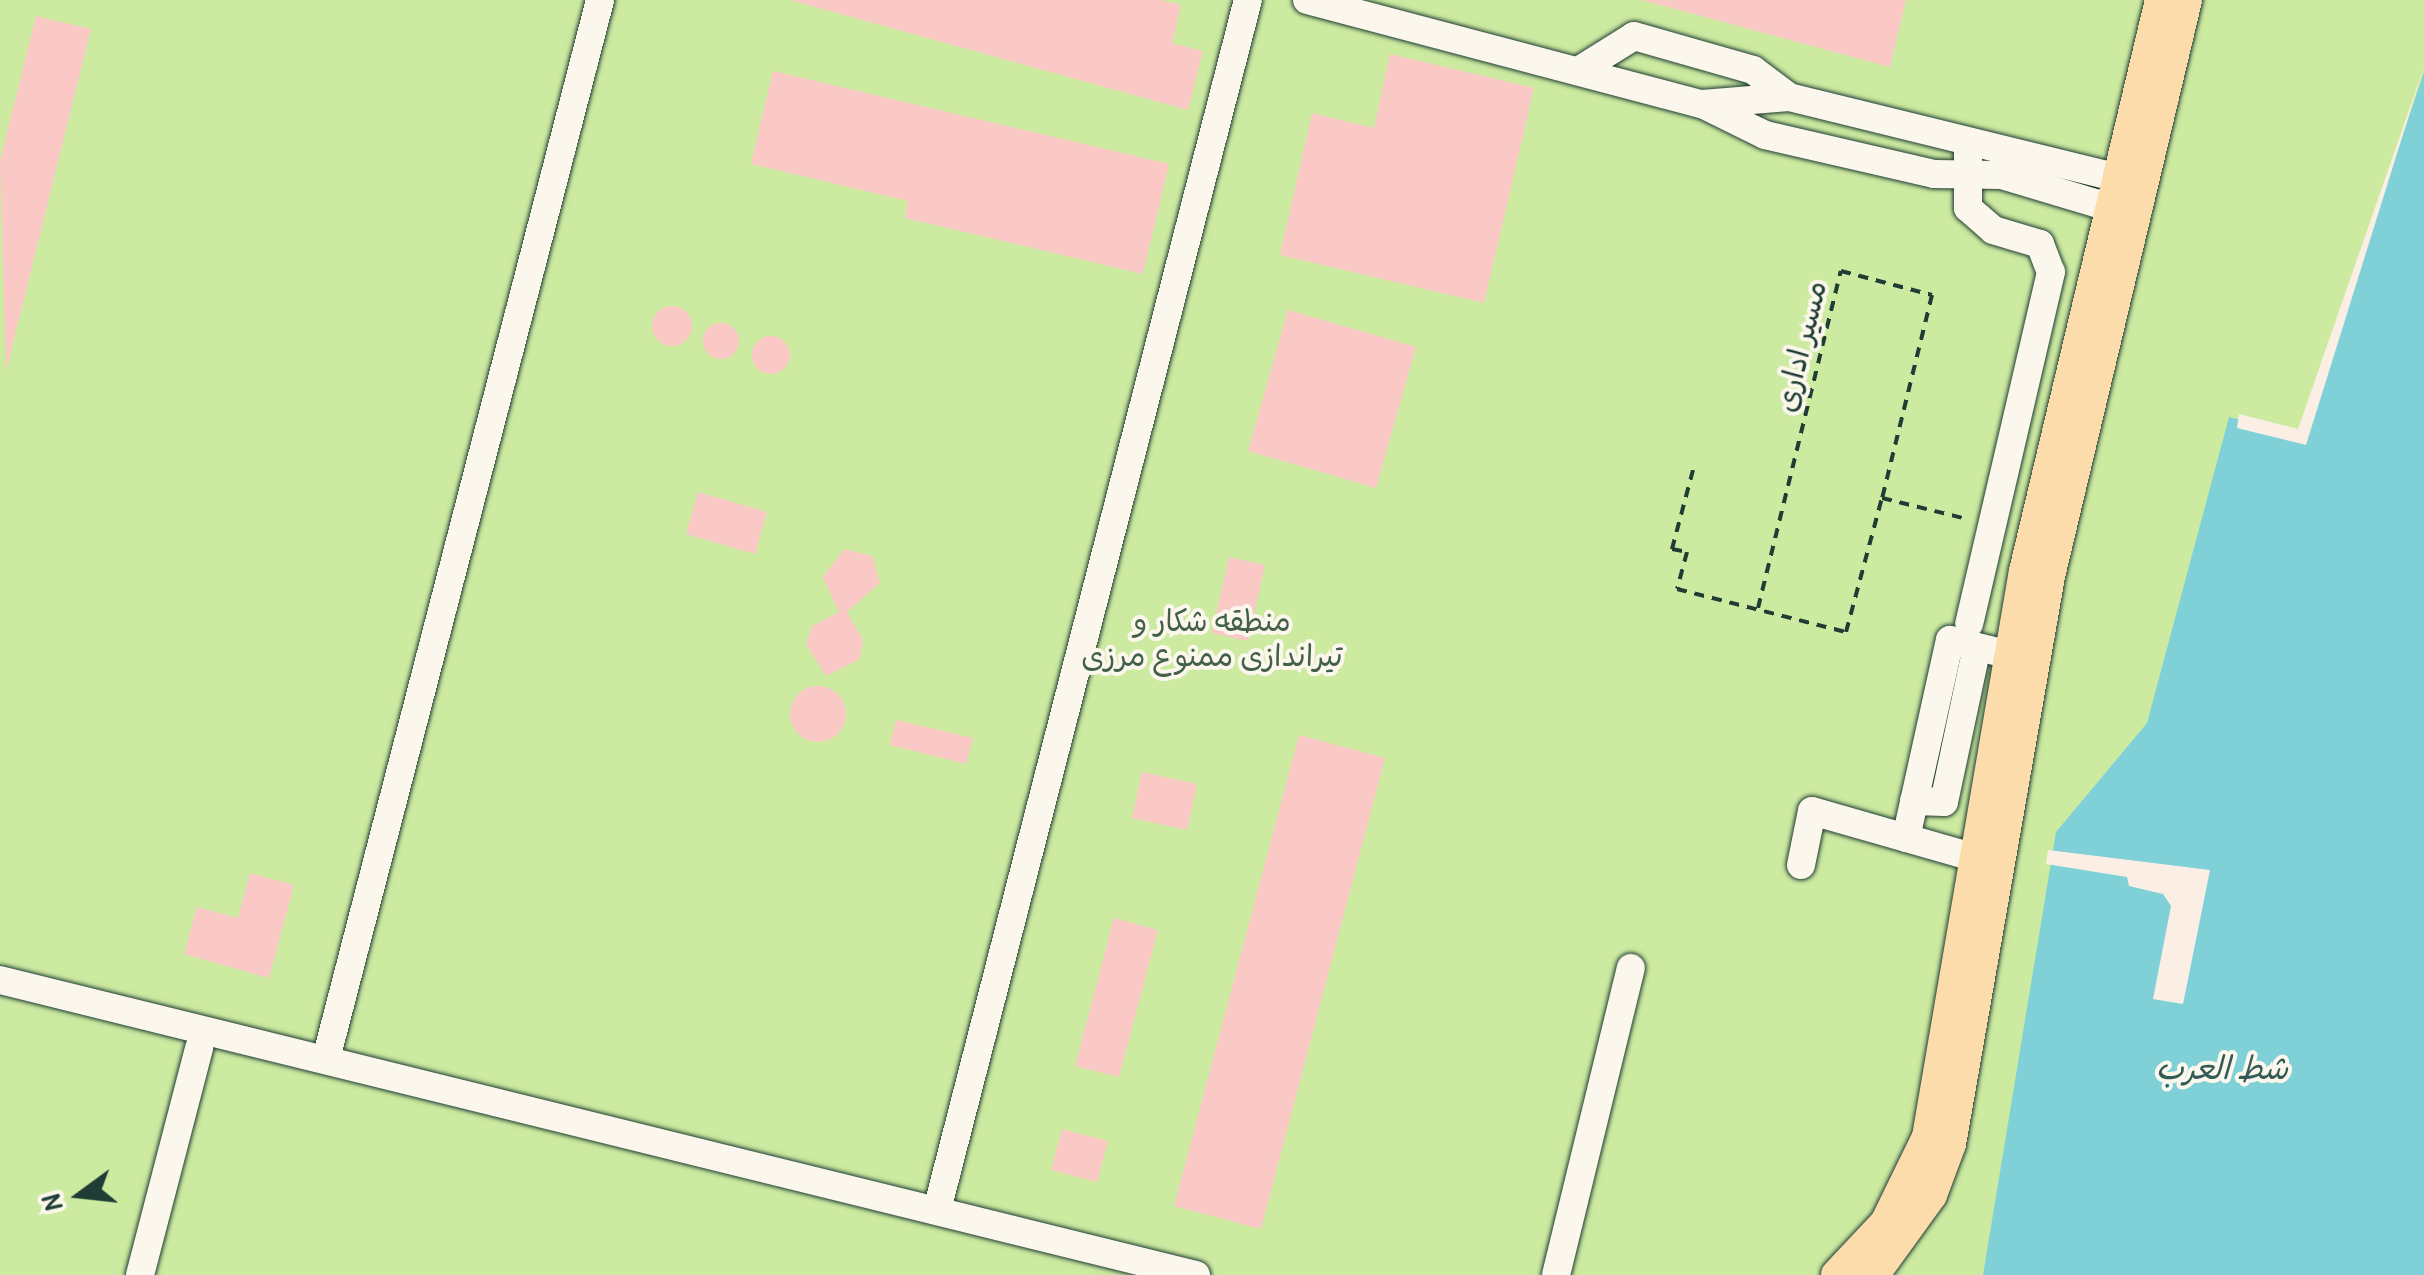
<!DOCTYPE html>
<meta charset="utf-8">
<style>
body{margin:0}
#map{position:relative;width:2424px;height:1275px;overflow:hidden;background:#fbeee4;font-family:"Patrick Hand","Playpen Sans Arabic",sans-serif}
div>[style]{position:absolute}
.green>*{inset:0;background:#cdeaa1}
.water>*{inset:0;background:#80d1d7}
.pier>*{inset:0;background:#fbeee4}
.building>*{inset:0;background:#fac9c5}
.round{border-radius:50%}
.path>*{height:4px;margin-top:-2px;transform-origin:0;background:repeating-linear-gradient(90deg,#1f3d34 0 10px,transparent 0 18px)}
.roads{filter:drop-shadow(0 0 2px #1f3d34) drop-shadow(0 0 2px #1f3d34)}
.minor>*{height:28px;margin:-14px;padding:0 14px;transform-origin:14px;border-radius:14px;background:#fbf7ec}
.major>*{height:32px;margin:-16px;padding:0 16px;transform-origin:16px;border-radius:16px;background:#fddcac}
span{translate:-50% -50%;white-space:nowrap;text-align:center;line-height:1.15;-webkit-text-stroke:8px #fbf7ec;paint-order:stroke}
.street-label{font-size:30px;color:#1f3d34}
.park-label{font-size:30px;color:#42604a}
.water-label{font-size:32px;color:#325b55;font-style:italic}
.north{position:absolute;left:30px;top:1145px;width:100px;height:100px;-webkit-text-stroke:8px #fbf7ec;paint-order:stroke;rotate:255deg;font-size:28px;font-weight:700;line-height:40px;text-align:center;color:#1f3d34}
.north::after{content:'';display:block;margin:auto;width:35px;height:45px;background:#1f3d34;clip-path:polygon(50% 0,100% 100%,50% 72%,0 100%)}
</style>
<div id="map">
<div class="green">
<div style="clip-path:polygon(0 0,2424px 0,2424px 1275px,0 1275px)"></div>
</div>
<div class="water">
<div style="clip-path:polygon(2424px 72px,2424px 1275px,1983px 1275px,2056px 832px,2147px 723px,2229px 417px,2302px 434px)"></div>
</div>
<div class="pier">
<div style="clip-path:polygon(2424px 67px,2306px 445px,2237px 428px,2239px 414px,2298px 429px)"></div>
<div style="clip-path:polygon(2048px 850px,2210px 870px,2183px 1004px,2153px 999px,2171px 906px,2163px 894px,2129px 886px,2127px 877px,2046px 864px)"></div>
</div>
<div class="building">
<div style="clip-path:polygon(790px 0,1161px 0,1181px 5px,1172px 43px,1203px 51px,1188px 110px)"></div>
<div style="clip-path:polygon(1642px 0,1906px 0,1890px 67px)"></div>
<div style="clip-path:polygon(36px 16px,91px 29px,6px 371px,0 161px)"></div>
<div style="clip-path:polygon(1390px 54px,1534px 88px,1484px 303px,1280px 255px,1312px 113px,1374px 128px)"></div>
<div style="clip-path:polygon(773px 71px,1169px 164px,1143px 274px,905px 218px,908px 201px,751px 164px)"></div>
<div class="round" style="left:652px;top:306px;width:40px;height:40px"></div>
<div style="clip-path:polygon(1288px 310px,1416px 347px,1376px 488px,1248px 451px)"></div>
<div class="round" style="left:703px;top:323px;width:36px;height:36px"></div>
<div class="round" style="left:752px;top:336px;width:38px;height:38px"></div>
<div style="clip-path:polygon(698px 492px,767px 512px,755px 554px,686px 534px)"></div>
<div style="clip-path:polygon(844px 549px,872px 556px,880px 583px,847px 612px,863px 640px,860px 659px,826px 676px,806px 644px,812px 626px,839px 612px,823px 577px)"></div>
<div style="clip-path:polygon(1229px 557px,1265px 565px,1248px 641px,1212px 633px)"></div>
<div class="round" style="left:790px;top:686px;width:56px;height:56px"></div>
<div style="clip-path:polygon(896px 720px,973px 738px,966px 764px,890px 745px)"></div>
<div style="clip-path:polygon(1299px 735px,1385px 758px,1261px 1229px,1174px 1206px)"></div>
<div style="clip-path:polygon(1142px 772px,1197px 784px,1187px 830px,1132px 818px)"></div>
<div style="clip-path:polygon(250px 873px,294px 885px,269px 978px,184px 954px,197px 907px,238px 918px)"></div>
<div style="clip-path:polygon(1114px 918px,1158px 930px,1119px 1077px,1075px 1066px)"></div>
<div style="clip-path:polygon(1062px 1129px,1108px 1141px,1097px 1182px,1051px 1170px)"></div>
</div>
<div class="path">
<div style="left:1693px;top:470px;width:82px;rotate:104.9deg"></div>
<div style="left:1672px;top:549px;width:15px;rotate:11deg"></div>
<div style="left:1687px;top:552px;width:38px;rotate:105deg"></div>
<div style="left:1677px;top:589px;width:174px;rotate:14.3deg"></div>
<div style="left:1846px;top:632px;width:139px;rotate:-75deg"></div>
<div style="left:1882px;top:498px;width:88px;rotate:13.9deg"></div>
<div style="left:1758px;top:608px;width:347px;rotate:-76.2deg"></div>
<div style="left:1841px;top:271px;width:94px;rotate:14.8deg"></div>
<div style="left:1932px;top:295px;width:209px;rotate:103.8deg"></div>
</div>
<div class="roads">
<div class="minor">
<div style="left:1307px;top:0;width:408px;rotate:14.8deg"></div>
<div style="left:1702px;top:104px;width:70px;rotate:26.2deg"></div>
<div style="left:1765px;top:135px;width:173px;rotate:13deg"></div>
<div style="left:1934px;top:174px;width:68px;rotate:0.8deg"></div>
<div style="left:2002px;top:175px;width:115px;rotate:16.7deg"></div>
<div style="left:1578px;top:71px;width:66px;rotate:-32deg"></div>
<div style="left:1634px;top:36px;width:124px;rotate:15.9deg"></div>
<div style="left:1753px;top:70px;width:45px;rotate:36.9deg"></div>
<div style="left:1702px;top:104px;width:87px;rotate:-4.6deg"></div>
<div style="left:1789px;top:97px;width:340px;rotate:13.8deg"></div>
<div style="left:1968px;top:142px;width:66px;rotate:90deg"></div>
<div style="left:1968px;top:208px;width:33px;rotate:41deg"></div>
<div style="left:1993px;top:230px;width:49px;rotate:16.6deg"></div>
<div style="left:2040px;top:244px;width:30px;rotate:69deg"></div>
<div style="left:2051px;top:272px;width:361px;rotate:103.1deg"></div>
<div style="left:1914px;top:801px;width:30px;rotate:2deg"></div>
<div style="left:1944px;top:802px;width:158px;rotate:-78deg"></div>
<div style="left:1906px;top:838px;width:203px;rotate:-77.5deg"></div>
<div style="left:1950px;top:640px;width:62px;rotate:14deg"></div>
<div style="left:1801px;top:865px;width:55px;rotate:-78.5deg"></div>
<div style="left:1812px;top:811px;width:171px;rotate:16deg"></div>
<div style="left:0;top:980px;width:1232px;rotate:13.86deg"></div>
<div style="left:326px;top:1059px;width:1094px;rotate:-75.49deg"></div>
<div style="left:937px;top:1210px;width:1249px;rotate:-75.59deg"></div>
<div style="left:140px;top:1275px;width:235px;rotate:-75.4deg"></div>
<div style="left:1556px;top:1275px;width:316px;rotate:-76.3deg"></div>
</div>
<div class="major">
<div style="left:1837px;top:1275px;width:71px;rotate:-46.7deg"></div>
<div style="left:1886px;top:1223px;width:96px;rotate:-64deg"></div>
<div style="left:1928px;top:1137px;width:574px;rotate:-80.28deg"></div>
<div style="left:2025px;top:571px;width:587px;rotate:-76.6deg"></div>
<div style="left:1873px;top:1275px;width:99px;rotate:-54.1deg"></div>
<div style="left:1931px;top:1195px;width:54px;rotate:-69.6deg"></div>
<div style="left:1950px;top:1144px;width:577px;rotate:-80.11deg"></div>
<div style="left:2049px;top:576px;width:592px;rotate:-76.62deg"></div>
</div>
</div>
<div class="street-label">
<span style="left:1800px;top:346px;rotate:-76deg">مسیر اداری</span>
</div>
<div class="park-label">
<span style="left:1212px;top:637px">منطقه شکار و<br>تیراندازی ممنوع مرزی</span>
</div>
<div class="water-label">
<span style="left:2222px;top:1068px">شط العرب</span>
</div>
<div class="north">N</div>
</div>
